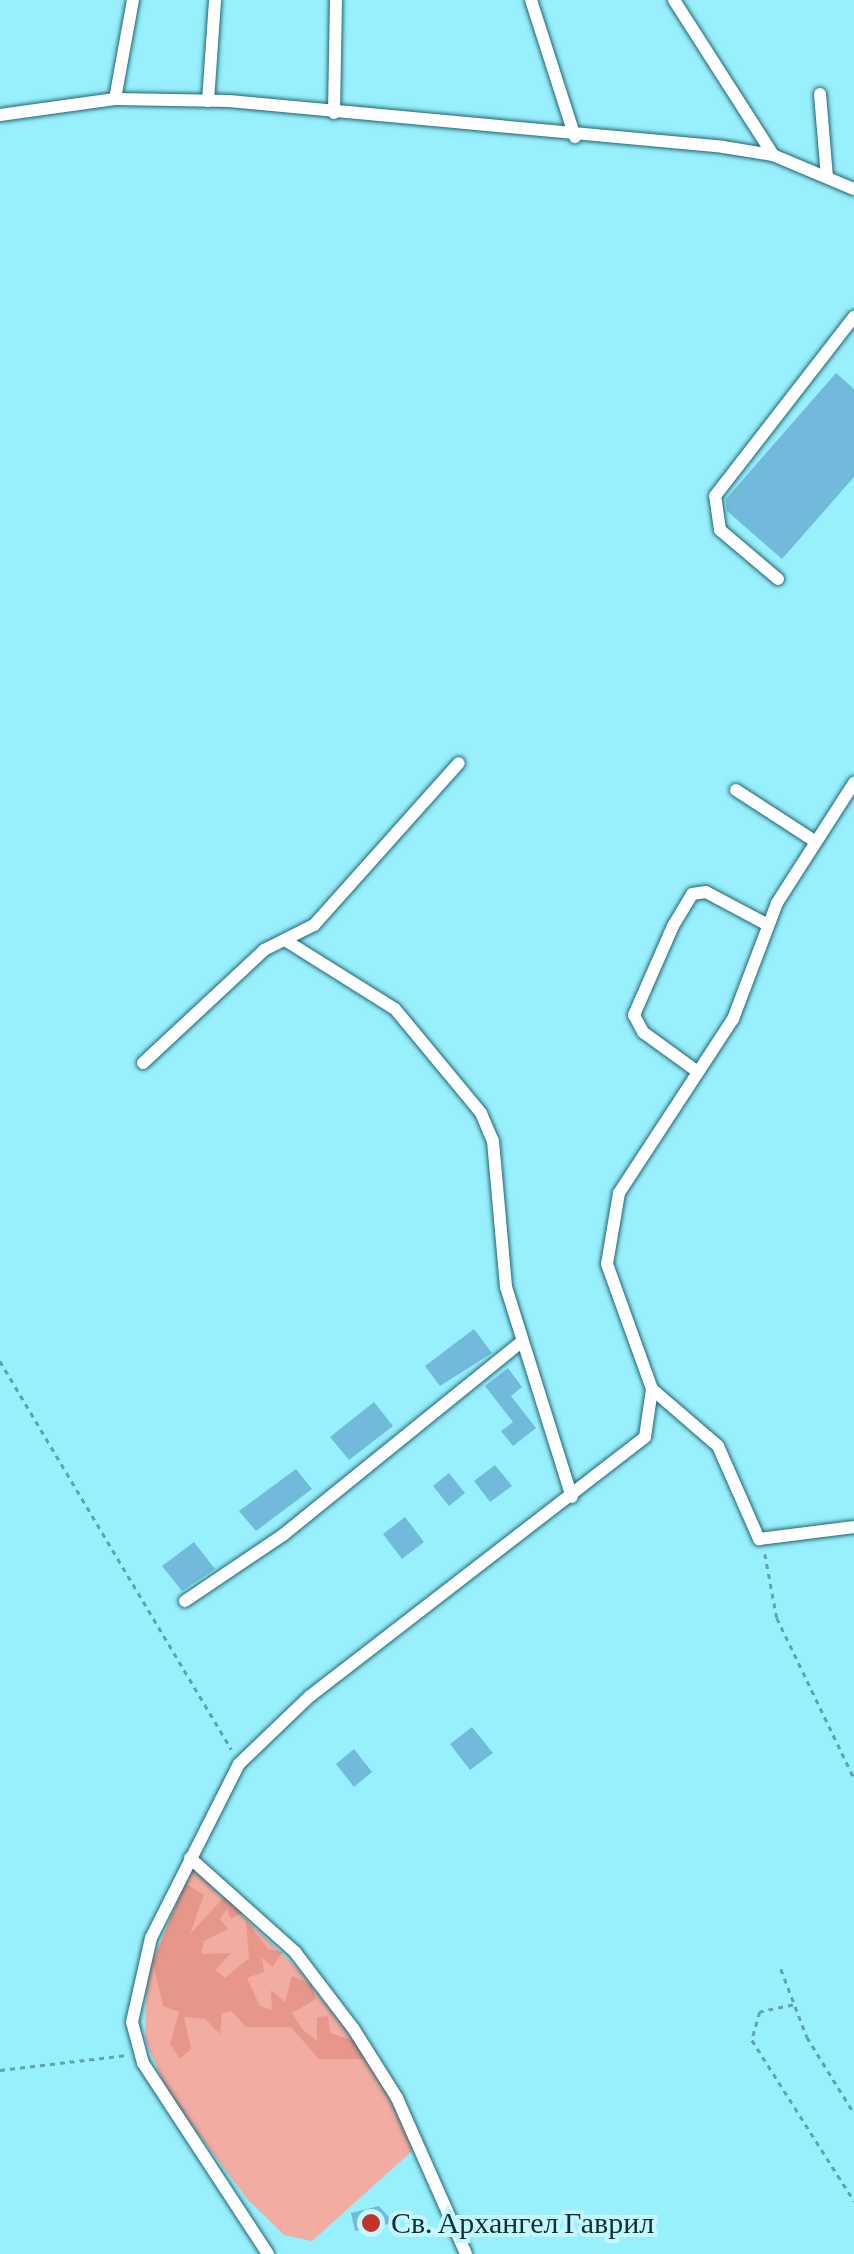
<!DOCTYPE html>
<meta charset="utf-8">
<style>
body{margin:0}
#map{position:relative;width:854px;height:2254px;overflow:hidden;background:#98effe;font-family:"Crimson Pro",serif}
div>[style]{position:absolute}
.green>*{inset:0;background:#f3aca1}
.forest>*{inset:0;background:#e7968a}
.building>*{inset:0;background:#72badb}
.path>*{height:2.5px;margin-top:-1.25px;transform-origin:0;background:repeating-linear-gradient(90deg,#5fa3ae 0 5px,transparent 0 10px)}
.roads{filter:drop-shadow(0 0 2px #206570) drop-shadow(0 0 2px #206570)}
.street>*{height:12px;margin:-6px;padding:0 6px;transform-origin:6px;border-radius:6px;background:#fff}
.dots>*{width:28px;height:28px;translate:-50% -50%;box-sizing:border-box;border:5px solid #c5f7ff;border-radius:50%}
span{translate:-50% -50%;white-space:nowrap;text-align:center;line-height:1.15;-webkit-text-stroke:8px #c5f7ff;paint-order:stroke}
.poi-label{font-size:30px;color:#0a3137}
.left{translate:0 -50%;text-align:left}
</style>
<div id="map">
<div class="green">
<div style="clip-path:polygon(192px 1868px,298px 1969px,373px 2065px,414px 2138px,411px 2152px,312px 2241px,284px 2235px,248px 2200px,169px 2095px,145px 2040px,147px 1972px)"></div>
</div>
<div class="forest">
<div style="clip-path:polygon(185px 1883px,204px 1895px,190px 1934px,225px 1896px,243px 1913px,231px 1919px,227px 1909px,220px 1919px,228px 1929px,204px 1941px,201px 1954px,231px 1953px,215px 1970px,225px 1978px,249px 1958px,246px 1920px,268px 1949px,282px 1952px,273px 1967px,262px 1958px,264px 1972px,247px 1978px,260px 2006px,272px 2010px,271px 1990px,285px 2002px,292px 1976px,311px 1984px,316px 1999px,292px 2013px,302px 2029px,317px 2041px,317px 2017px,328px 2016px,330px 2033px,355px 2041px,367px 2059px,319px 2059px,291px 2027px,246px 2027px,231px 2011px,222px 2013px,220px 2034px,205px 2019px,184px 2017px,191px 2049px,180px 2059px,170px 2044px,179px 2012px,163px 2006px,153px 1963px)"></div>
</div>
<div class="building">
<div style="clip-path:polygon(836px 373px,854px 389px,854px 477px,782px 559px,727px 511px,726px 499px)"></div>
<div style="clip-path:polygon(474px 1329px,492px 1353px,440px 1386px,425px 1366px)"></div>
<div style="clip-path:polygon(508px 1368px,522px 1387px,511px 1396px,536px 1428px,513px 1446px,501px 1431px,513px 1422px,485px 1386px)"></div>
<div style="clip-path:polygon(374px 1402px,393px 1426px,349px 1460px,330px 1437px)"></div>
<div style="clip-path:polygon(495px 1465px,512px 1486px,490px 1502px,474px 1481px)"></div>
<div style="clip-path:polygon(296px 1469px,312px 1489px,256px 1531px,239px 1511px)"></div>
<div style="clip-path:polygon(449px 1473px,465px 1493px,449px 1506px,433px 1486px)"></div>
<div style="clip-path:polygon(405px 1517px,424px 1542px,402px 1559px,383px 1534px)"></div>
<div style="clip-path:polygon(194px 1542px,215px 1569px,182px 1591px,162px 1566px)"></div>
<div style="clip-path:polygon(472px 1727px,493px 1753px,470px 1770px,450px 1744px)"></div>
<div style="clip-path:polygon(354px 1749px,372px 1772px,354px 1787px,336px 1764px)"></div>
<div style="clip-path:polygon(379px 2206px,394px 2223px,355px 2231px,351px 2213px)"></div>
</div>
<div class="path">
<div style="left:0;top:1361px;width:452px;rotate:59.2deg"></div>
<div style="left:765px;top:1554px;width:65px;rotate:79.4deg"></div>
<div style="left:777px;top:1618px;width:178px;rotate:64.3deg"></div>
<div style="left:781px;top:1969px;width:73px;rotate:69.1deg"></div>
<div style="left:807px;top:2037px;width:89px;rotate:58.3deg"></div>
<div style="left:793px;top:2005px;width:34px;rotate:168deg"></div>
<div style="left:760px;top:2012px;width:29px;rotate:106deg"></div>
<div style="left:752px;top:2040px;width:191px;rotate:57.6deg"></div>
<div style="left:0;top:2070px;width:128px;rotate:-6.7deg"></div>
</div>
<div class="roads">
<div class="street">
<div style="left:531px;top:0;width:144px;rotate:72.2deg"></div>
<div style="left:674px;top:0;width:184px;rotate:57.4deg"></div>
<div style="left:820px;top:94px;width:83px;rotate:85.2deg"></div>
<div style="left:115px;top:99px;width:101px;rotate:-79.7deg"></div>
<div style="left:208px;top:101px;width:101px;rotate:-86deg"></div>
<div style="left:334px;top:113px;width:113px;rotate:-89deg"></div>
<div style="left:0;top:115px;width:116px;rotate:-7.9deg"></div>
<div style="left:115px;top:99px;width:114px;rotate:1deg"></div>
<div style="left:229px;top:101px;width:496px;rotate:5.3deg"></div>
<div style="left:723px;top:147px;width:51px;rotate:9.1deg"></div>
<div style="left:773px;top:155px;width:88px;rotate:22.8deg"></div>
<div style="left:778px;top:579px;width:76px;rotate:-139.8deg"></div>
<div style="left:720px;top:530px;width:34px;rotate:-98deg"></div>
<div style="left:715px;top:496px;width:227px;rotate:-52.2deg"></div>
<div style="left:736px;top:790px;width:95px;rotate:33deg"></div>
<div style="left:288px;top:942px;width:126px;rotate:32.1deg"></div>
<div style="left:395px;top:1009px;width:135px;rotate:50.4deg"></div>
<div style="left:481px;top:1113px;width:30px;rotate:67deg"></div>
<div style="left:493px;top:1141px;width:147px;rotate:84.9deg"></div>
<div style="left:506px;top:1287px;width:220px;rotate:72.6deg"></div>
<div style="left:143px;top:1063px;width:166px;rotate:-43deg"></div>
<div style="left:264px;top:950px;width:56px;rotate:-26.6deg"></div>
<div style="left:314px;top:925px;width:217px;rotate:-48.2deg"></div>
<div style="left:698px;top:1072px;width:68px;rotate:-144deg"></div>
<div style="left:643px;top:1032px;width:19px;rotate:-118deg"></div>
<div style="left:634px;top:1015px;width:97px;rotate:-66.3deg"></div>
<div style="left:673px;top:926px;width:37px;rotate:-59deg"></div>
<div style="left:692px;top:894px;width:14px;rotate:-8deg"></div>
<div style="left:706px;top:892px;width:70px;rotate:28deg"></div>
<div style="left:652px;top:1389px;width:87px;rotate:40.8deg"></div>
<div style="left:718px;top:1446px;width:102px;rotate:66.2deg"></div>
<div style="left:759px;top:1539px;width:96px;rotate:-7.2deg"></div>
<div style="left:185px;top:1601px;width:118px;rotate:-34deg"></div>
<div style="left:283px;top:1535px;width:304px;rotate:-39deg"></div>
<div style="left:190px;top:1858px;width:141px;rotate:41.8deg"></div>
<div style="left:295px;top:1952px;width:96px;rotate:52.7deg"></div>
<div style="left:353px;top:2028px;width:83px;rotate:57.8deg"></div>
<div style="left:397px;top:2098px;width:171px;rotate:66.1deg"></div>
<div style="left:268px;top:2254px;width:228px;rotate:-123.2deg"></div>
<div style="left:143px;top:2063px;width:42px;rotate:-105deg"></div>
<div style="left:132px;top:2022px;width:86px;rotate:-77.3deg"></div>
<div style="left:151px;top:1938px;width:195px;rotate:-63.2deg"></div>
<div style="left:239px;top:1764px;width:98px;rotate:-43.8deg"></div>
<div style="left:310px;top:1696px;width:423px;rotate:-37.7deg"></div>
<div style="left:645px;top:1437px;width:49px;rotate:-81.7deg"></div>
<div style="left:652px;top:1389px;width:133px;rotate:-109.8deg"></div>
<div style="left:607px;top:1264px;width:72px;rotate:-80.4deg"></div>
<div style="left:619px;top:1193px;width:208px;rotate:-56.8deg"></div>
<div style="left:733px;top:1019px;width:124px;rotate:-69.2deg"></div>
<div style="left:777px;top:903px;width:143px;rotate:-57.3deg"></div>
</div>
</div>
<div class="dots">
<div style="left:371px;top:2223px;background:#c03328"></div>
</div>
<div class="poi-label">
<span class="left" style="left:391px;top:2223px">Св. Архангел Гаврил</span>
</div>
</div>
